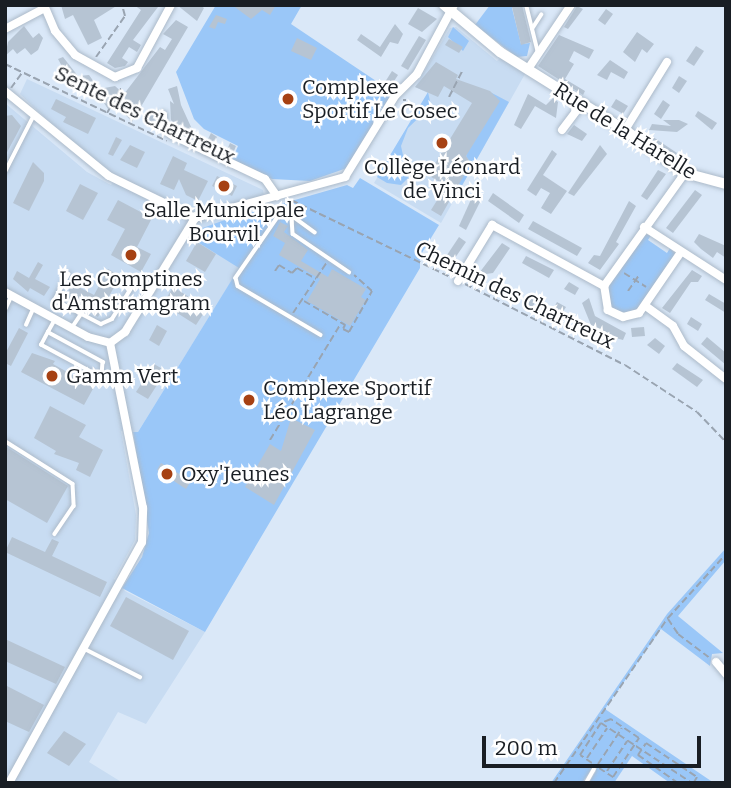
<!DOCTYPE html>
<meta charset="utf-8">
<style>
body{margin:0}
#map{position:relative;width:731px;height:788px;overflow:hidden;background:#dae8f8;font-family:Bitter,serif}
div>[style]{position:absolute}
.built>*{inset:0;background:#c8dcf2}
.green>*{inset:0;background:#9ac7f8}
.building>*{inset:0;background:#b6c4d3}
.round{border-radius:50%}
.path>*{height:2px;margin-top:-1px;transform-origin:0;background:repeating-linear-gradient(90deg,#99a4b1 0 7px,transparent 0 10.5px)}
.roads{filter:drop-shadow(0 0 2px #acbac9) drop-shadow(0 0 2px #acbac9)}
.lane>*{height:3.5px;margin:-1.75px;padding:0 1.75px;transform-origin:1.75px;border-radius:1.75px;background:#fff}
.street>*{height:8px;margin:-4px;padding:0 4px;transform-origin:4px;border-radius:4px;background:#fff}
.secondary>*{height:10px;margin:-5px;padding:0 5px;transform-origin:5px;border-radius:5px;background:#fff}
.dots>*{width:19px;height:19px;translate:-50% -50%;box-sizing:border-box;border:4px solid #fff;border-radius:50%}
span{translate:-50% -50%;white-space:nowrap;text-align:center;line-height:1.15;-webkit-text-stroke:5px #fff;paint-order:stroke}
.poi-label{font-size:21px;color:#191e24}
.left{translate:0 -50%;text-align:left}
.street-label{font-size:21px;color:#191e24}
.frame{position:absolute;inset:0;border:7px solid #191e24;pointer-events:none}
.scale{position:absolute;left:482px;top:736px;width:219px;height:32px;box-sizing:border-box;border:4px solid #191e24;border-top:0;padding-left:9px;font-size:21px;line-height:24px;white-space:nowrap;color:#191e24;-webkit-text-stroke:5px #fff;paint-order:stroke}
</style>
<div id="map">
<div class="built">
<div style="clip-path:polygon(456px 27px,497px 61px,500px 58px,525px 74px,441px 223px,374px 183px,428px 93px,415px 87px,450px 28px)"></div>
<div style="clip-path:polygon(27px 79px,263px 190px,264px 196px,265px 211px,192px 238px,240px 267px,138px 432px,121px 431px,136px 515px,135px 540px,114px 579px,125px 591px,205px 632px,146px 724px,118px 712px,89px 762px,123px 783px,5px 783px,5px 103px,87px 172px,111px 185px,117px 176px,79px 150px,20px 94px)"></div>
</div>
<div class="green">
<div style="clip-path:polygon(216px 5px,302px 5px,291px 24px,394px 93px,347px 168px,310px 181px,272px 179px,232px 160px,238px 146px,204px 129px,194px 119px,176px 72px)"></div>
<div style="clip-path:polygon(490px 5px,520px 5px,512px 8px,521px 44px,530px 43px,527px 56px,517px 57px,475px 25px)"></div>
<div style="clip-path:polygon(453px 27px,469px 41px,463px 51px,448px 37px)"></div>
<div style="clip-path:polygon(428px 92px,431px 106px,408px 128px,401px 146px,408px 178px,401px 185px,387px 183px,377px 177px)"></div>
<div style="clip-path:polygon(490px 92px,509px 102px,455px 198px,449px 193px,471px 164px,466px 156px)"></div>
<div style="clip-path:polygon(360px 178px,439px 225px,420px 256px,420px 268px,205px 632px,122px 588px,142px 557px,149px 533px,133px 432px,138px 432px,239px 268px,191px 238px,200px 229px,222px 221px,347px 185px,353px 188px)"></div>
<div style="clip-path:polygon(644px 235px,651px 235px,648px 240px,667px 253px,670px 248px,675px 254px,642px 307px,625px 316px,609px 307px,608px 286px)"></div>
<div style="clip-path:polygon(726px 548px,726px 560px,678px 616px,723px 653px,712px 654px,710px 666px,661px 629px,605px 709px,714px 783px,670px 783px,632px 756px,614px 783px,589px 783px,596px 771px,592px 768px,582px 783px,551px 783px,667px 614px)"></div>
</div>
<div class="building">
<div style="clip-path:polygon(61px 5px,118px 5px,94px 20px,102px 38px,88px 45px,73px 15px,65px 19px)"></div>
<div style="clip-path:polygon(134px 5px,158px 7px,133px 40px,141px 45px,137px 52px,129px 47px,122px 58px,128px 62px,125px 66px,115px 68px,107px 63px,141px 10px)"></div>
<div style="clip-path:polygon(177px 5px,200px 5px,204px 8px,197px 21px)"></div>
<div style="clip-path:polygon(232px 5px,276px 5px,270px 15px,262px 10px,251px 19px)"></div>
<div style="clip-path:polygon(522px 5px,531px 42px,521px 45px,512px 7px)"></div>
<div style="clip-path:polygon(577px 6px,583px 9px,568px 29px,564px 27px)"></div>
<div style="clip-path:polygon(418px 8px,437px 19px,422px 32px,408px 24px)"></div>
<div style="clip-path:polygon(606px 9px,613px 14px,605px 25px,598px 20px)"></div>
<div style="clip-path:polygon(216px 15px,227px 19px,225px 24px,218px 22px,215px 29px,209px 27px)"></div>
<div style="clip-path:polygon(176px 20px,188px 27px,132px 122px,113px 101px,108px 109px,98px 94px,92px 97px,86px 86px,80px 89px,76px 81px,71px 83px,58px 59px,63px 57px,78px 76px,89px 75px,99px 89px,115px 86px,124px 94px,160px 47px,165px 50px,172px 39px,163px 34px)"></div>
<div style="clip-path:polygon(395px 24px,403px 34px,398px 44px,390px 42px,381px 57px,357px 40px,361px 34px,380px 47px)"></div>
<div style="clip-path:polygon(24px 26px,33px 38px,39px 33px,43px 38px,38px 50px,31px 55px,25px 48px,17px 54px,13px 49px,5px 56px,8px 42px)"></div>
<div style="clip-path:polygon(637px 32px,654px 44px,647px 53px,642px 49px,635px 62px,623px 52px)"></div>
<div style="clip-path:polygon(559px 35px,594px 50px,589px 59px,574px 51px,569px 61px,574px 64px,565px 79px,585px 91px,583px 95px,538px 66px)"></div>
<div style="clip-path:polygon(419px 36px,426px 40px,408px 70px,401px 66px)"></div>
<div style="clip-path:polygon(297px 38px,317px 48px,311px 60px,291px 51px)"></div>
<div style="clip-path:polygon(449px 39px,463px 47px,459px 53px,445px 45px)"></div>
<div style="clip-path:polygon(696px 46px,704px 51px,694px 66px,686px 61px)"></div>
<div style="clip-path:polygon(610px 60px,628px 72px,624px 79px,611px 72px,607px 80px,597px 75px)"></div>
<div style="clip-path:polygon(436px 62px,458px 75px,456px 79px,490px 91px,500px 101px,466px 156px,471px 163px,441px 216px,431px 210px,446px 186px,428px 175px,472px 103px,444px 86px,438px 97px,415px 87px)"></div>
<div style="clip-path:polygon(392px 71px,398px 75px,391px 86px,385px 82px)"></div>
<div style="clip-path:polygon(679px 76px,687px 81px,679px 93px,672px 88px)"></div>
<div style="clip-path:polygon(177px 86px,181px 105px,197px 140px,182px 132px,171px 120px,170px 101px,174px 104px,168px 89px)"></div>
<div style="clip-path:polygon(528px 94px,546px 105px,553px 98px,558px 102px,556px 118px,535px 106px,521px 129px,514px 125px)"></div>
<div style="clip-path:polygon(56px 99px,96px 118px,88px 134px,63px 122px,66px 117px,51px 109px)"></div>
<div style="clip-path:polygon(616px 99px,628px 106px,623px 114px,611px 107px)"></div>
<div style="clip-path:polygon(663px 100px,670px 105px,661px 119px,654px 114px)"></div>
<div style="clip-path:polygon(698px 111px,717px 123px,712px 130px,695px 116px)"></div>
<div class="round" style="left:144.5px;top:113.5px;width:11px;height:11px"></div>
<div style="clip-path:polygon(12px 115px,21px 126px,5px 156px,5px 116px)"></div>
<div style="clip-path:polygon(663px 120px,679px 120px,688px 124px,677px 132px,649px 130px,652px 124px,671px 126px)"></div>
<div style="clip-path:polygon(574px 125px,587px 134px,582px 141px,567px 134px)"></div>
<div style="clip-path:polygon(211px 133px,217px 137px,213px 144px,227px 150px,230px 143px,236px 146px,232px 156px,198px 140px,207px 141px)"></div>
<div style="clip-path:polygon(647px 133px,677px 153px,675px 156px,646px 135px)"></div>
<div style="clip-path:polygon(116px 137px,122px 140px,113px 156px,108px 154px)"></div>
<div style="clip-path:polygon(130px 145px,145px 152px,137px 168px,120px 160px)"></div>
<div style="clip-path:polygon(600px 145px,607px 154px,574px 196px,568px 193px)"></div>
<div style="clip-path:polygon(552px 150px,557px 154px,543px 175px,567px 191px,551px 214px,541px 208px,550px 193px,541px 188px,536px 196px,527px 190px)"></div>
<div style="clip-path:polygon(173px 156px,187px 163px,184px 170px,208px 181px,198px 201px,186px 195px,179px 179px,174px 190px,160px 184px)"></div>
<div style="clip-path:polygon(33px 162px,44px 173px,44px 181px,29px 211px,13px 203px)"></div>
<div style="clip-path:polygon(658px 170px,666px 174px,647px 200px,641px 196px)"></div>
<div style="clip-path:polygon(217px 176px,237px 186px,232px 196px,212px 186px)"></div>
<div style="clip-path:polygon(80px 184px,98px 193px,83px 220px,66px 211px)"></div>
<div style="clip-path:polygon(695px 190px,702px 195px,673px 233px,666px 228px)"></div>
<div style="clip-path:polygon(493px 193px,524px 215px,519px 223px,488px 201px)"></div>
<div style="clip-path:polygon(473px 195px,481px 200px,466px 230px,459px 226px)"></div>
<div style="clip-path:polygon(118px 200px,152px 218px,137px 247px,151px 254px,141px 272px,111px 255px,125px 229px,107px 220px)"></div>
<div style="clip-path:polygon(629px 201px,636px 206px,616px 242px,619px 244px,600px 270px,588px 263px,594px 255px,600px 256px)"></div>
<div style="clip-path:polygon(533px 221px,582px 248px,577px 256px,528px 229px)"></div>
<div style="clip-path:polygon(280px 222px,288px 226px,284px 232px,308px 250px,301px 261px,328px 277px,332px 269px,366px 289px,361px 297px,366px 300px,350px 326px,307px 301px,320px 279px,279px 255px,285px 243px,273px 236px)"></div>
<div style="clip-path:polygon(699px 234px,726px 246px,726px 258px,717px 252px,713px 258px,701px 249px,694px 242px)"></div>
<div style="clip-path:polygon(459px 237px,466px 242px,446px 271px,439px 267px)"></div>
<div style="clip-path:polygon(197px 242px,216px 254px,205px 272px,186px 261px)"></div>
<div style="clip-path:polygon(502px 243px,510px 248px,493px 273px,486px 274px,479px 285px,473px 281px)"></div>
<div style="clip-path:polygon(526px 256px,554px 270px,549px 278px,522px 263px)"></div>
<div style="clip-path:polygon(38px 262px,43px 265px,35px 279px,50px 287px,44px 296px,30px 288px,28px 292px,13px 279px,17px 271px,29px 278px)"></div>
<div style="clip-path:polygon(108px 269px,120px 276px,98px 317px,66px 299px,71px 283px,94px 295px)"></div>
<div style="clip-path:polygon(692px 270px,702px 276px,698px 282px,691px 282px,670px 313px,662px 308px)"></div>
<div style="clip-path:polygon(569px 282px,579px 288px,575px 295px,564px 289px)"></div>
<div style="clip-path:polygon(173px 287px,207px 308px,196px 325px,163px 304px)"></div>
<div style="clip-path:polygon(531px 293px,538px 297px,532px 308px,525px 303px)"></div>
<div style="clip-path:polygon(709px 294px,726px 304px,726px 313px,705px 300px)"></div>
<div style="clip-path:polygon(589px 298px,595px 316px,626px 333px,623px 340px,601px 334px,591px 325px,582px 303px)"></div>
<div style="clip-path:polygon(557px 302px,566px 307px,558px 320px,550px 315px)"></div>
<div style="clip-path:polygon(691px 317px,702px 324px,698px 331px,687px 324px)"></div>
<div style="clip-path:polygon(157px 325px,167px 331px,159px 346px,149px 340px)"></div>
<div style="clip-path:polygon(644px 327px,645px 336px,632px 337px,631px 328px)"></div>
<div style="clip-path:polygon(19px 328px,28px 333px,11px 366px,5px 363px,5px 354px)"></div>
<div style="clip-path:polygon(707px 337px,726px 353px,726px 365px,701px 344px)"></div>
<div style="clip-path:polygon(655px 338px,665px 346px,659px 354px,647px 345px)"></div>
<div style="clip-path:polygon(32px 353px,55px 361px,53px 364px,94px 387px,84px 405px,21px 372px)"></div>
<div style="clip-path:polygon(677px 363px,703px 380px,697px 387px,672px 369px)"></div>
<div style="clip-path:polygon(154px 364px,166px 371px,148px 399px,136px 392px)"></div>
<div style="clip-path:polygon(50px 406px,86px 425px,79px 437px,103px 450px,90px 477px,76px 470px,79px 463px,54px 454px,56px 451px,34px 438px)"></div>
<div style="clip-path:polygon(291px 418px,315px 430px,274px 505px,245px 487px,270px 444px,281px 451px)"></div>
<div style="clip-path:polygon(5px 446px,68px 486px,47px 523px,5px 499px)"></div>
<div style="clip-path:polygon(161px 463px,191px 481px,186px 489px,157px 470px)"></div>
<div style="clip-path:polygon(12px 537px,45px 552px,52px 539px,59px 542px,52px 556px,107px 582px,100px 597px,5px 552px)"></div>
<div style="clip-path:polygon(126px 597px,189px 631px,173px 660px,110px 626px)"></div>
<div style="clip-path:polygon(5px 639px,65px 667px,56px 684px,5px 661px)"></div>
<div style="clip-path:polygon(5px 685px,44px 705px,29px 732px,5px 721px)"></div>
<div style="clip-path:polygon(64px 731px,86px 744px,69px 766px,47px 753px)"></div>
</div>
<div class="path">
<div style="left:96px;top:57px;width:50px;rotate:-54.7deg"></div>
<div style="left:125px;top:16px;width:11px;rotate:-105deg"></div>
<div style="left:5px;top:64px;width:179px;rotate:25.4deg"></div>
<div style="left:11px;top:88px;width:19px;rotate:-54deg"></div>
<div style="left:449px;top:97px;width:29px;rotate:-63deg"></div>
<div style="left:403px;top:100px;width:3px"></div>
<div style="left:107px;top:113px;width:30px;rotate:-60deg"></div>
<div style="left:291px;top:200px;width:177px;rotate:25.8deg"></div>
<div style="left:275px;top:271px;width:7px;rotate:-56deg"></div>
<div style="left:279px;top:265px;width:15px;rotate:32deg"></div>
<div style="left:292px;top:273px;width:7px;rotate:-45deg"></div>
<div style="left:297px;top:268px;width:22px;rotate:30deg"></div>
<div style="left:624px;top:273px;width:26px;rotate:32deg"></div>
<div style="left:465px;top:284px;width:179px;rotate:26.9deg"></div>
<div style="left:625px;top:365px;width:86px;rotate:33.1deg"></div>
<div style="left:697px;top:412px;width:42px;rotate:46deg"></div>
<div style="left:628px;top:291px;width:19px;rotate:-55deg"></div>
<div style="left:304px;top:301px;width:48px;rotate:30.3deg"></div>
<div style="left:345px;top:325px;width:4px;rotate:117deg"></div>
<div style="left:343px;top:329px;width:7px;rotate:27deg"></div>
<div style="left:349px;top:332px;width:47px;rotate:-60.7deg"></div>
<div style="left:372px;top:291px;width:24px;rotate:-138deg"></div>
<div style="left:293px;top:313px;width:61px;rotate:-56.3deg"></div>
<div style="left:270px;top:440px;width:137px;rotate:-58.7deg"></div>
<div style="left:668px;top:619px;width:18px;rotate:56deg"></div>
<div style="left:678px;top:634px;width:39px;rotate:37deg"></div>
<div style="left:587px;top:758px;width:36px;rotate:-56deg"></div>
<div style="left:592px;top:763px;width:14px;rotate:-146deg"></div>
<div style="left:580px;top:755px;width:38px;rotate:-57deg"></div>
<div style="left:601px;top:723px;width:109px;rotate:33.4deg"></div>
<div style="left:598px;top:764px;width:43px;rotate:-56.3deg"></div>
<div style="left:599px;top:768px;width:17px;rotate:33deg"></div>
<div style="left:613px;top:777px;width:47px;rotate:-56.3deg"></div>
<div style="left:639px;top:738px;width:34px;rotate:-146deg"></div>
<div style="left:611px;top:719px;width:11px;rotate:158deg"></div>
<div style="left:607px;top:771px;width:36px;rotate:-56deg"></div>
<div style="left:689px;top:782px;width:11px;rotate:175deg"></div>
<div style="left:678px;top:783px;width:49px;rotate:-145deg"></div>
<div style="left:638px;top:755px;width:14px;rotate:-56deg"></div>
<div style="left:646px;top:743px;width:61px;rotate:33.7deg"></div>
<div style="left:697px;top:777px;width:6px;rotate:121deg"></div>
<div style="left:554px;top:783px;width:201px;rotate:-55.4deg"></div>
<div style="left:668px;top:618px;width:86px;rotate:-47.8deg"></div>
</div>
<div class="roads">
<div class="lane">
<div style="left:527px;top:7px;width:45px;rotate:76deg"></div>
<div style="left:532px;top:29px;width:17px;rotate:-57deg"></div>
<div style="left:5px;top:172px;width:64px;rotate:-63deg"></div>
<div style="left:292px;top:219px;width:15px;rotate:86deg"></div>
<div style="left:293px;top:234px;width:68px;rotate:34.2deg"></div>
<div style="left:315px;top:233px;width:39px;rotate:-144deg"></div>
<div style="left:283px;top:210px;width:83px;rotate:124.7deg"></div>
<div style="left:236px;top:278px;width:8px;rotate:76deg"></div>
<div style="left:238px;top:286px;width:96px;rotate:30.6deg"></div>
<div style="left:69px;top:274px;width:30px;rotate:118deg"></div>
<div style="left:55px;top:300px;width:52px;rotate:27.6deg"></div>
<div style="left:101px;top:324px;width:12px;rotate:-24deg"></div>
<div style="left:112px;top:319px;width:44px;rotate:-58.1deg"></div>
<div style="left:5px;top:310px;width:14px;rotate:-65deg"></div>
<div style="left:26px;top:325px;width:17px;rotate:-66deg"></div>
<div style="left:73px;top:326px;width:14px;rotate:-56deg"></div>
<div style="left:48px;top:332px;width:63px;rotate:28.6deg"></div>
<div style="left:103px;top:362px;width:16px;rotate:94deg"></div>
<div style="left:102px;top:378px;width:69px;rotate:-151.6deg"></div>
<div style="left:41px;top:345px;width:15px;rotate:-62deg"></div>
<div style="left:48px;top:332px;width:13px;rotate:-61deg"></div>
<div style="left:5px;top:441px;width:80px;rotate:32.3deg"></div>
<div style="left:73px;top:484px;width:22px;rotate:87deg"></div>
<div style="left:74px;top:506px;width:34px;rotate:124deg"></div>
<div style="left:85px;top:649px;width:62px;rotate:27deg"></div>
<div style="left:586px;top:783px;width:16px;rotate:-60deg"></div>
</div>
<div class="street">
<div style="left:44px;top:5px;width:28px;rotate:67deg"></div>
<div style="left:55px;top:31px;width:31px;rotate:50deg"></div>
<div style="left:75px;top:55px;width:46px;rotate:28.8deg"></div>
<div style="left:115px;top:77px;width:24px;rotate:-22deg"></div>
<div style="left:137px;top:68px;width:72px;rotate:-61.6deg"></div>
<div style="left:5px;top:29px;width:45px;rotate:-27.7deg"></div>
<div style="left:528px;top:69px;width:77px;rotate:-56.1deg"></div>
<div style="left:5px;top:91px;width:134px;rotate:39.3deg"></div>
<div style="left:109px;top:176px;width:96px;rotate:26deg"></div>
<div style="left:195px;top:218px;width:156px;rotate:-15.3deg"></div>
<div style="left:345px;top:177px;width:95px;rotate:-58.3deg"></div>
<div style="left:395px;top:96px;width:31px;rotate:-45deg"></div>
<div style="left:417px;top:74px;width:78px;rotate:-61.8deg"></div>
<div style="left:163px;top:115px;width:13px;rotate:90deg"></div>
<div style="left:163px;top:128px;width:11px;rotate:38deg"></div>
<div style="left:172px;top:135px;width:103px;rotate:25.3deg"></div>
<div style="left:265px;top:179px;width:21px;rotate:55deg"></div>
<div style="left:562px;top:130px;width:34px;rotate:-53deg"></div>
<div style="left:625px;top:130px;width:80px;rotate:-58.3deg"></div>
<div style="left:644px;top:227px;width:98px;rotate:32.9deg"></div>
<div style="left:681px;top:252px;width:74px;rotate:124.5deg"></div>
<div style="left:639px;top:313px;width:16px;rotate:166deg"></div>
<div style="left:623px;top:317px;width:17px;rotate:-155deg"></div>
<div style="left:608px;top:310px;width:24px;rotate:-99deg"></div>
<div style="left:604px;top:286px;width:139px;rotate:-54.4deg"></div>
<div style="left:458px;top:281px;width:66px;rotate:-58.7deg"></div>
<div style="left:492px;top:225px;width:128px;rotate:28.6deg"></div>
<div style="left:5px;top:292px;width:94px;rotate:28.5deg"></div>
<div style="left:88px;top:337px;width:23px;rotate:15deg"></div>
<div style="left:647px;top:307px;width:32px;rotate:36deg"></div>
<div style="left:673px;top:326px;width:23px;rotate:61deg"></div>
<div style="left:684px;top:346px;width:53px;rotate:38.2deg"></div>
<div style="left:716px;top:662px;width:16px;rotate:50deg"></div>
<div style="left:9px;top:783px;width:275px;rotate:-61.1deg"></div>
<div style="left:142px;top:542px;width:34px;rotate:-88deg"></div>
<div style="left:143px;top:508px;width:168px;rotate:-101.3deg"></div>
<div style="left:110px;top:343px;width:19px;rotate:-36deg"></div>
<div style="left:125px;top:332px;width:134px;rotate:-58.4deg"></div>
</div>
<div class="secondary">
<div style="left:444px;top:5px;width:73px;rotate:40deg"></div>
<div style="left:500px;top:52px;width:147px;rotate:32deg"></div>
<div style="left:625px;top:130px;width:74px;rotate:35.6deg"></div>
<div style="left:685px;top:173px;width:42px;rotate:15deg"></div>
</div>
</div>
<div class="dots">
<div style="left:288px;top:99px;background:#a64113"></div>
<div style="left:442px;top:143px;background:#a64113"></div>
<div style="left:224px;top:186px;background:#a64113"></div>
<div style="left:131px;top:255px;background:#a64113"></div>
<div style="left:52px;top:376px;background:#a64113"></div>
<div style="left:249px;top:400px;background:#a64113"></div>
<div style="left:167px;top:474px;background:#a64113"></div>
</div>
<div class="poi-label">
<span class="left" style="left:302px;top:99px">Complexe<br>Sportif Le Cosec</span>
<span style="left:442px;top:179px">Collège Léonard<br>de Vinci</span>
<span style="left:224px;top:222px">Salle Municipale<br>Bourvil</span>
<span style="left:131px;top:291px">Les Comptines<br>d'Amstramgram</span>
<span class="left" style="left:66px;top:376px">Gamm Vert</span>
<span class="left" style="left:263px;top:400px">Complexe Sportif<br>Léo Lagrange</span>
<span class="left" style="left:181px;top:474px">Oxy'Jeunes</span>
</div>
<div class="street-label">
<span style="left:145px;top:115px;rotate:26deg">Sente des Chartreux</span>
<span style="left:625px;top:131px;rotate:32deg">Rue de la Harelle</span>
<span style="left:515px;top:295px;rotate:26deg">Chemin des Chartreux</span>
</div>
<div class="frame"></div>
<div class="scale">200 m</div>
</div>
